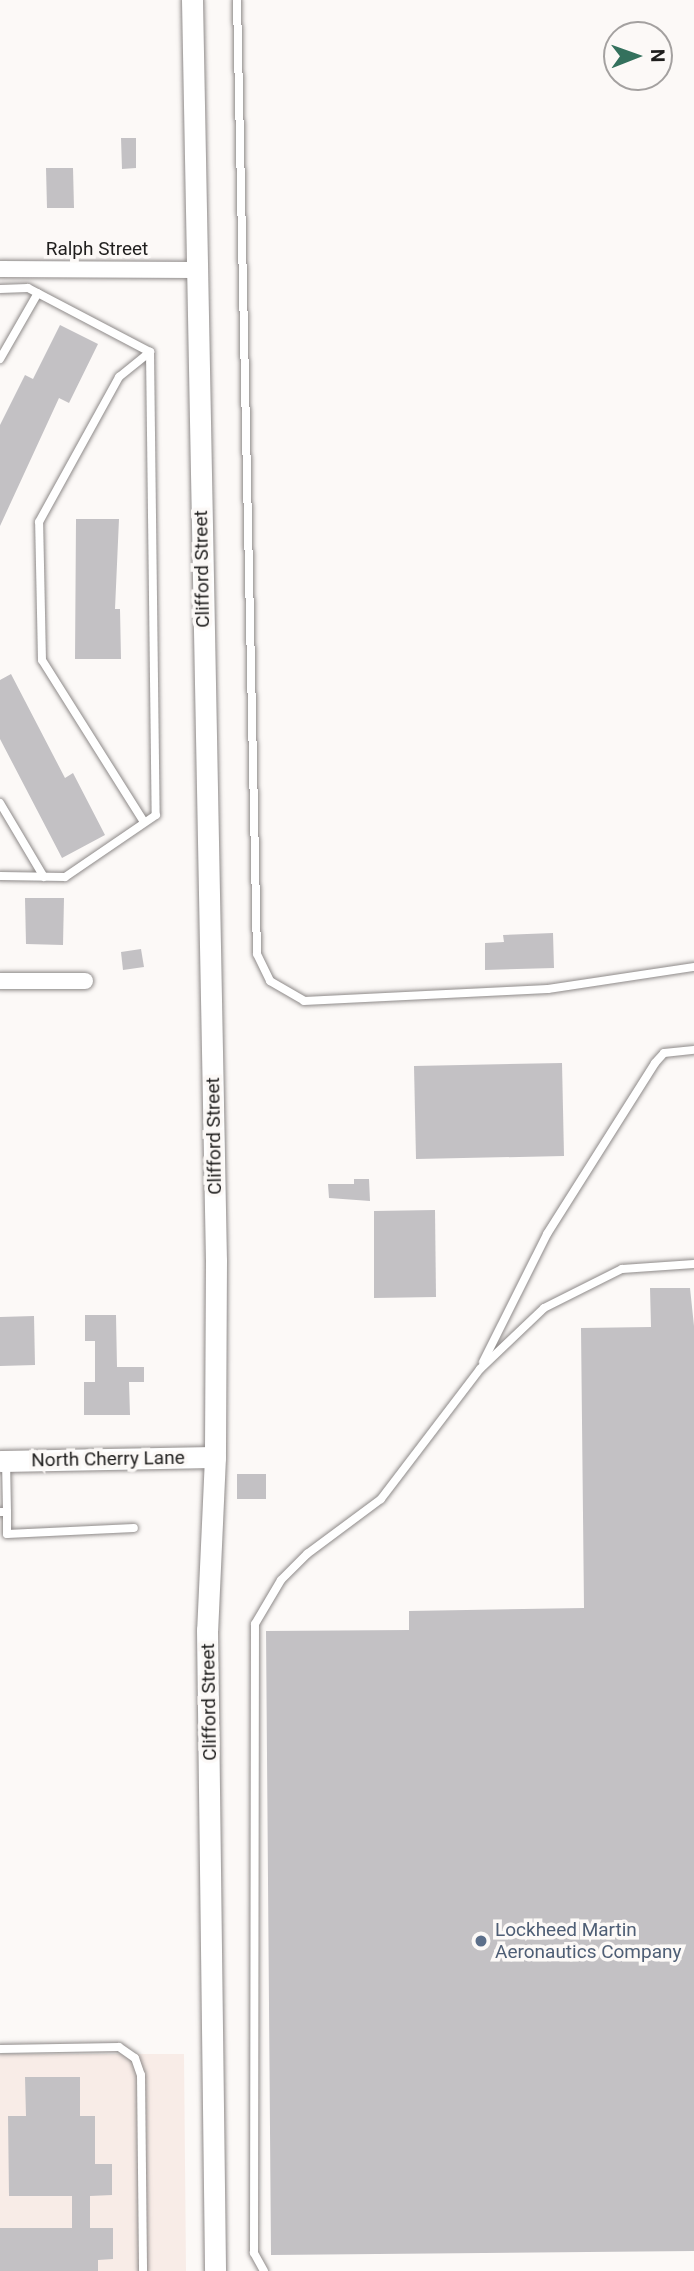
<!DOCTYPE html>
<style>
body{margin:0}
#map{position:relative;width:694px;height:2271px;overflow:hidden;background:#fcf9f7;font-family:Roboto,sans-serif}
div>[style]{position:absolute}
.built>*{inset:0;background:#f8ece7}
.building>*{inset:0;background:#c3c1c4}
.roads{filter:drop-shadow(0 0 2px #8e8a89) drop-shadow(0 0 2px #8e8a89)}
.lane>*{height:8px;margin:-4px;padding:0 4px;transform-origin:4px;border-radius:4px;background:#fff}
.street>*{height:16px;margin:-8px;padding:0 8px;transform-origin:8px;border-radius:8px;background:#fff}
.secondary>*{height:21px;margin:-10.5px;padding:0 10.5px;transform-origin:10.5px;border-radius:10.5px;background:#fff}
.dots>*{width:19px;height:19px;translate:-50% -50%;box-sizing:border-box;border:4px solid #fcf9f7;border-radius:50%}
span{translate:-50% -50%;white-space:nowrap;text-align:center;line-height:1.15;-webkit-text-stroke:7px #fcf9f7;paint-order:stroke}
.street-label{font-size:19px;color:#1f1e1d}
.service-label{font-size:19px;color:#4e5e75}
.left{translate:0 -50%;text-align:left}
.north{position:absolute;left:603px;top:21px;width:70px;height:70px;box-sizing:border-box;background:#fcf9f7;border:2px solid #a4a1a0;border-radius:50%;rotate:89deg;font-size:19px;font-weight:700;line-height:28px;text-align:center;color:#1f1e1d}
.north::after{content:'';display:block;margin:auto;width:24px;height:32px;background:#34715d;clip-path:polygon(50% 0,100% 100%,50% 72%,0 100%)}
</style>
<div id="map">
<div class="built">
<div style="clip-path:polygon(0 2054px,184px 2054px,186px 2271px,0 2271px)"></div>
</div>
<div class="building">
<div style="clip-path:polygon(121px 138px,136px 138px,136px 168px,122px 169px)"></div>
<div style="clip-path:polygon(46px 168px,73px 168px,74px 208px,47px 208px)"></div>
<div style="clip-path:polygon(60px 325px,98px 344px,69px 403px,59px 398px,0 526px,0 425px,25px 375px,33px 379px)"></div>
<div style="clip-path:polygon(76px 519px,119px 519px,115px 609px,120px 609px,121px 659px,75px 659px)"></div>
<div style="clip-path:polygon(11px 674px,65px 778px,73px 773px,105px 835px,62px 858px,0 739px,0 680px)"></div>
<div style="clip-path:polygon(25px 898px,64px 898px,63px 945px,26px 944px)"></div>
<div style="clip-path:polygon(553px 933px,554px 968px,485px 970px,485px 943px,504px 942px,503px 935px)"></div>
<div style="clip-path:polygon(141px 949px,144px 967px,123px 970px,121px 952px)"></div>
<div style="clip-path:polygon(562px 1063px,564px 1156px,416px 1159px,414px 1066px)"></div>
<div style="clip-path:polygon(354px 1179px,369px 1179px,370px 1201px,329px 1198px,328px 1184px,354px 1184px)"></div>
<div style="clip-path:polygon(435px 1210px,436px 1297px,374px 1298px,374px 1211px)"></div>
<div style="clip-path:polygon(650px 1288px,690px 1288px,694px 1326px,694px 2251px,271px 2255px,266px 1631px,409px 1630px,409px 1611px,584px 1608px,581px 1328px,651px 1327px)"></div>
<div style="clip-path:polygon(85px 1315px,116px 1315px,117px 1367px,144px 1367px,144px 1382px,129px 1382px,130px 1415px,84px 1415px,84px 1382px,95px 1382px,95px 1341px,85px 1341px)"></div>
<div style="clip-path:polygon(34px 1316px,35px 1365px,0 1366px,0 1317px)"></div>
<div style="clip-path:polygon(237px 1474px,266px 1474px,266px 1499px,237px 1499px)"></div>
<div style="clip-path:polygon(25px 2077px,80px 2077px,80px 2116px,95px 2116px,95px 2164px,112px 2164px,112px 2195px,90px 2196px,90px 2228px,113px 2228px,113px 2259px,98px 2260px,98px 2271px,0 2271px,0 2228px,72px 2228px,72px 2196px,9px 2196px,8px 2116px,26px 2116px)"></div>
</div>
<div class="roads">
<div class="lane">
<div style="left:237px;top:0;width:954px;rotate:88.8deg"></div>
<div style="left:257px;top:954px;width:30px;rotate:64deg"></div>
<div style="left:270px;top:981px;width:39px;rotate:30deg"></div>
<div style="left:304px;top:1001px;width:244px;rotate:-2.8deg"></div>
<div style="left:548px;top:989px;width:148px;rotate:-8.6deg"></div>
<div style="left:0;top:289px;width:28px;rotate:-2deg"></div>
<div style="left:28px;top:288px;width:138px;rotate:27.7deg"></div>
<div style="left:150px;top:352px;width:463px;rotate:89.3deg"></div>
<div style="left:156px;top:815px;width:110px;rotate:145.7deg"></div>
<div style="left:65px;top:877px;width:65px;rotate:-179.1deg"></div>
<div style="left:0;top:359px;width:76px;rotate:-60.1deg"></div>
<div style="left:0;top:803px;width:86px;rotate:59.3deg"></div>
<div style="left:144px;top:822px;width:191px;rotate:-122.2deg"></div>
<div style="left:42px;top:660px;width:138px;rotate:-91.2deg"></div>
<div style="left:39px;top:522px;width:166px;rotate:-61.1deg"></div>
<div style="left:119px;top:377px;width:40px;rotate:-39deg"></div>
<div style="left:483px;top:1362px;width:143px;rotate:-63.4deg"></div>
<div style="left:547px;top:1234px;width:202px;rotate:-57.7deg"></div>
<div style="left:655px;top:1063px;width:13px;rotate:-48deg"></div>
<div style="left:664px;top:1053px;width:30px;rotate:-6deg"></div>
<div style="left:0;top:1512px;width:7px"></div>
<div style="left:7px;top:1512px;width:50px;rotate:-91.1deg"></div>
<div style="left:7px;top:1512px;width:22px;rotate:90deg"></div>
<div style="left:7px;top:1534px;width:127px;rotate:-2.7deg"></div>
<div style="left:0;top:2049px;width:119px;rotate:-1deg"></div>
<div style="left:119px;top:2047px;width:19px;rotate:35deg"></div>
<div style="left:135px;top:2058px;width:18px;rotate:71deg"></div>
<div style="left:141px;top:2075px;width:196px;rotate:89.4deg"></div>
<div style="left:264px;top:2271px;width:21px;rotate:-119deg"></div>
<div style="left:254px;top:2253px;width:629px;rotate:-89.91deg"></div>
<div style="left:255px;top:1624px;width:51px;rotate:-59.4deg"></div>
<div style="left:281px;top:1580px;width:37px;rotate:-45deg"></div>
<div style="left:307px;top:1554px;width:92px;rotate:-36.6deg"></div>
<div style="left:381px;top:1499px;width:163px;rotate:-52.7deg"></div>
<div style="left:480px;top:1369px;width:88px;rotate:-43.6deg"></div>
<div style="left:544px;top:1308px;width:87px;rotate:-26.6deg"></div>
<div style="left:622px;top:1269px;width:72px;rotate:-4deg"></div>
</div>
<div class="street">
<div style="left:0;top:269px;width:194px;rotate:0.3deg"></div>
<div style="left:0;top:981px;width:85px"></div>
</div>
<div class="secondary">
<div style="left:192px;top:0;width:1260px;rotate:88.91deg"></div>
<div style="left:216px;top:1260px;width:197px;rotate:90.3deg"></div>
<div style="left:215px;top:1457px;width:173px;rotate:92.6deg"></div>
<div style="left:207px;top:1630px;width:641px;rotate:89.28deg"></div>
<div style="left:0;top:1461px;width:215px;rotate:-1.1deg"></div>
</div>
</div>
<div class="dots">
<div style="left:481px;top:1941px;background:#5c6f8a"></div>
</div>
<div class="street-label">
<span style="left:97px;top:249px">Ralph Street</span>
<span style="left:202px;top:569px;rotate:-91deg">Clifford Street</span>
<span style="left:214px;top:1136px;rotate:-91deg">Clifford Street</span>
<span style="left:108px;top:1459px;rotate:-1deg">North Cherry Lane</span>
<span style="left:209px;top:1702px;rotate:-91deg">Clifford Street</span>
</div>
<div class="service-label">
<span class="left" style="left:495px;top:1941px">Lockheed Martin<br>Aeronautics Company</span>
</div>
<div class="north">N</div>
</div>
